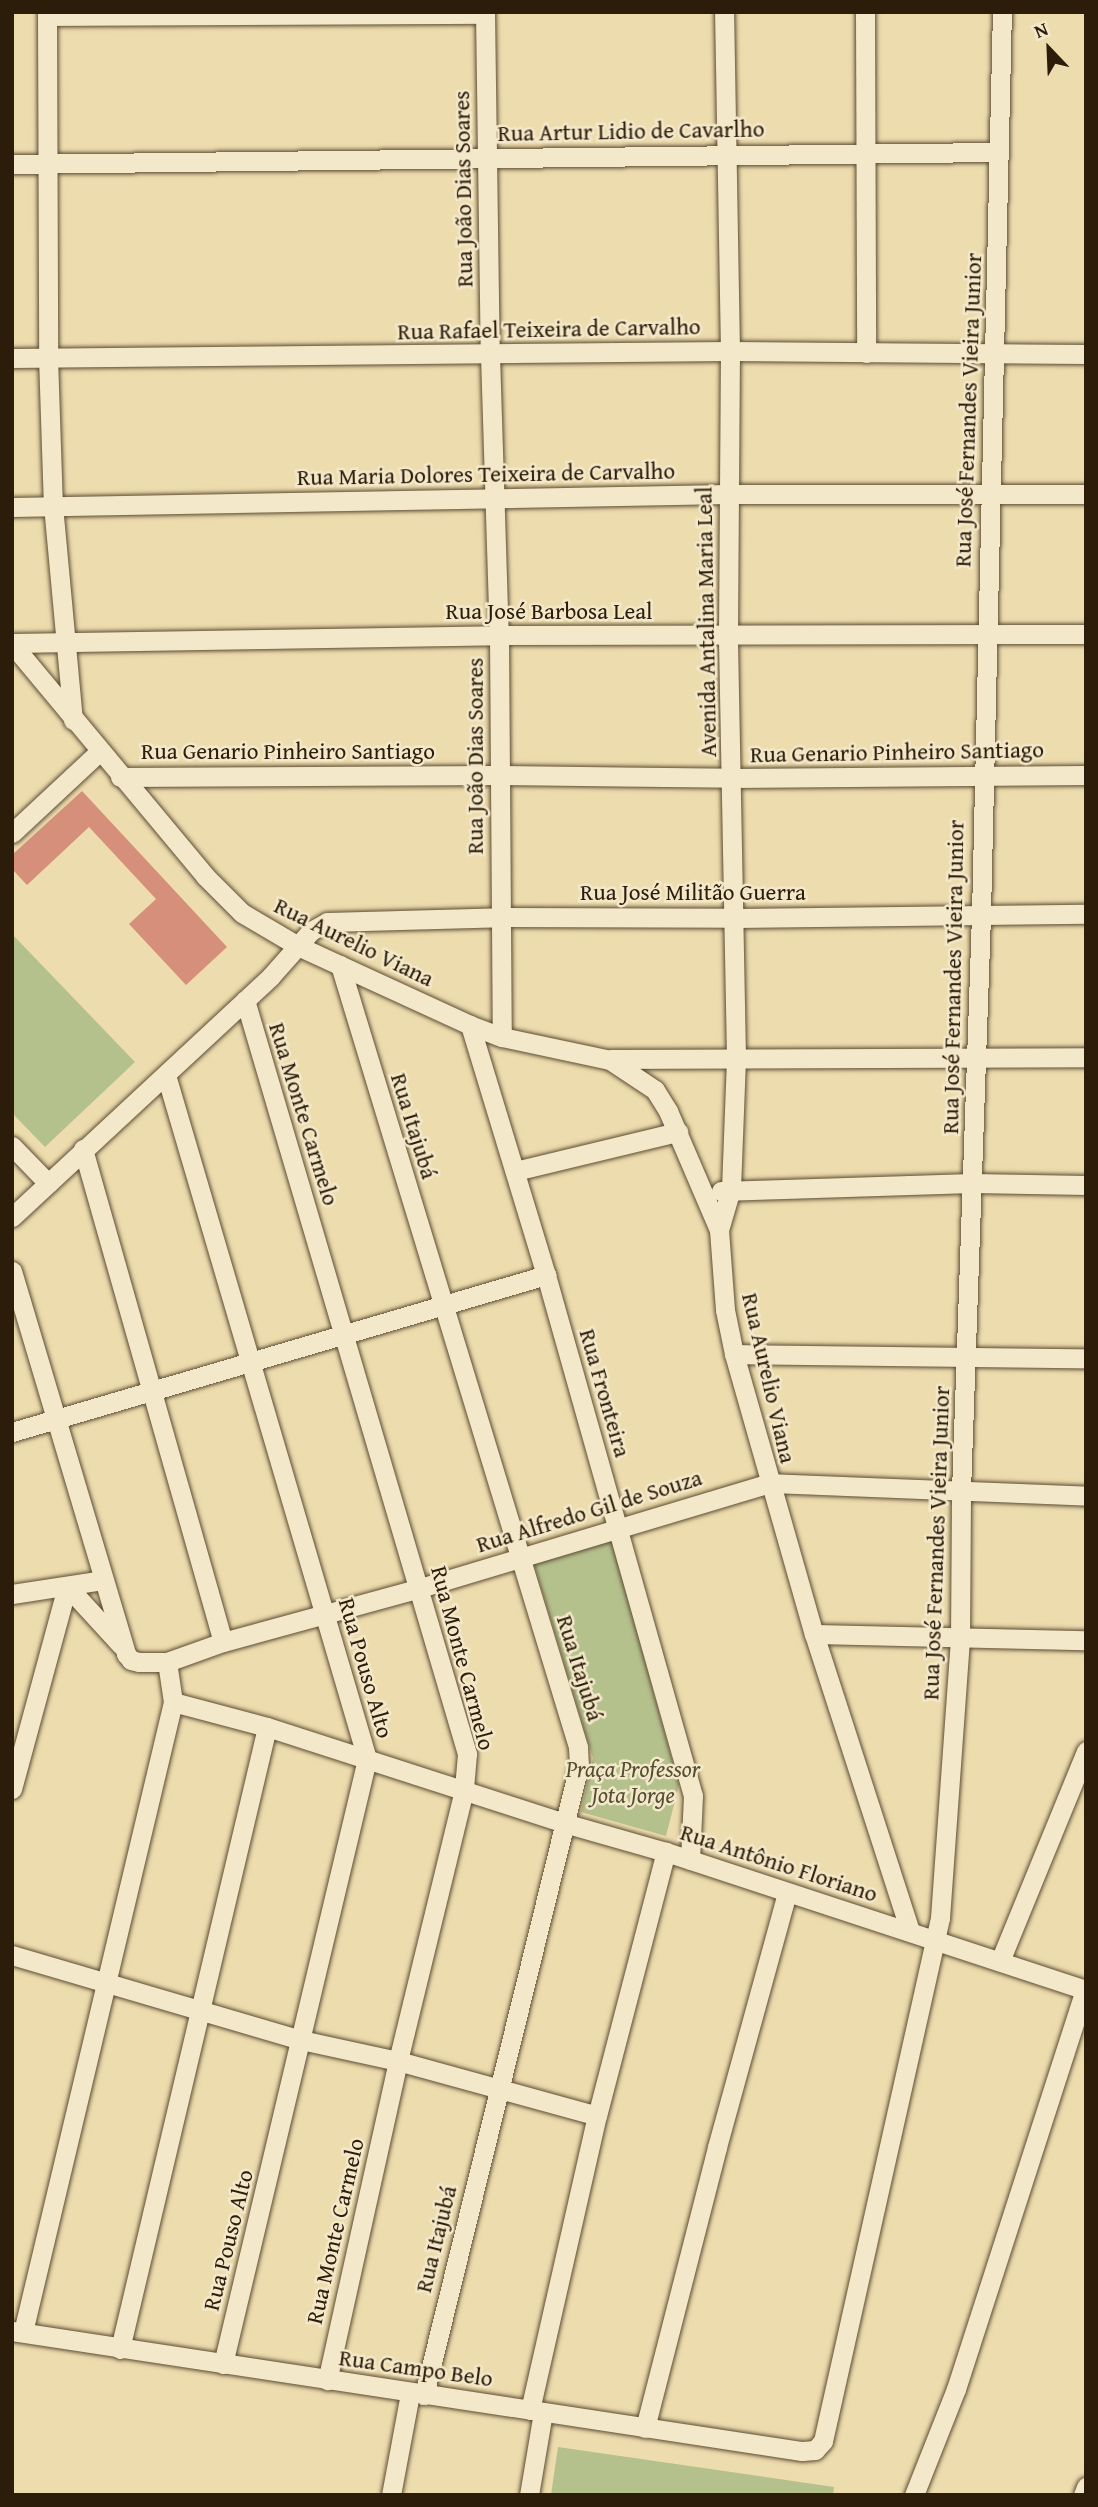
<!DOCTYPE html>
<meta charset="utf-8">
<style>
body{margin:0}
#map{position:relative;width:1098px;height:2507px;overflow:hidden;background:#eddcad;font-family:"Gentium Book Plus",serif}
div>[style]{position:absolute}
.green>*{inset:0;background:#b5c18d}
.building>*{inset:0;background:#d58f7a}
.roads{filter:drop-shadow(0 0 2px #5c4c33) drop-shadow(0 0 2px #5c4c33)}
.minor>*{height:19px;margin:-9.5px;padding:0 9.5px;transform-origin:9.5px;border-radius:9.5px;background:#f3e8ca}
span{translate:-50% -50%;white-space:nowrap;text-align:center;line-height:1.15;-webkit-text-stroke:5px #f3e8ca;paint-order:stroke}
.street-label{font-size:23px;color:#2c1c0a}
.park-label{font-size:23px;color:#554e31;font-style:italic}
.frame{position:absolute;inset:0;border:14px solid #2c1c0a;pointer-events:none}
.north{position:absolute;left:1014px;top:14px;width:70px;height:70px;-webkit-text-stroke:5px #f3e8ca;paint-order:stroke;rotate:337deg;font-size:19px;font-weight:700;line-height:28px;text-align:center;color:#2c1c0a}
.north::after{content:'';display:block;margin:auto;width:24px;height:32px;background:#2c1c0a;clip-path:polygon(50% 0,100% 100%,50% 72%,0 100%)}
</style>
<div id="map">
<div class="green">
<div style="clip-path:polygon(12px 934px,135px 1062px,45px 1147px,12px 1113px)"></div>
<div style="clip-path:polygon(612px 1541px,679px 1785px,666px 1836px,581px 1812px,593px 1758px,534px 1564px)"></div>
<div style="clip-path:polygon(558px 2447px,834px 2487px,833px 2495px,551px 2495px)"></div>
</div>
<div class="building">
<div style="clip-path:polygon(82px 791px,227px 947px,186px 985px,129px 924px,156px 899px,89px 827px,27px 885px,12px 869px,12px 855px)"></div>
</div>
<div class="roads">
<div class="minor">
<div style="left:47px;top:12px;width:345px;rotate:89.8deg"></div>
<div style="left:48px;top:357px;width:148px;rotate:88.1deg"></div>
<div style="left:53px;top:505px;width:216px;rotate:84.7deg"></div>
<div style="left:485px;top:12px;width:343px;rotate:89.2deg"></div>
<div style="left:490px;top:355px;width:280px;rotate:88.2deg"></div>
<div style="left:499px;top:635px;width:402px;rotate:89.6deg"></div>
<div style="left:865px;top:12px;width:341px;rotate:89.8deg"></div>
<div style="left:47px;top:16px;width:438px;rotate:-0.3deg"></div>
<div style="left:12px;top:164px;width:987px;rotate:-0.7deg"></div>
<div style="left:12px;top:358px;width:718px;rotate:-0.56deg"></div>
<div style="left:730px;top:351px;width:356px;rotate:0.5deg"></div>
<div style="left:12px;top:507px;width:716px;rotate:-1.04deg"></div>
<div style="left:728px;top:494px;width:358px"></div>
<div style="left:12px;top:643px;width:487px;rotate:-0.9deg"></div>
<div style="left:499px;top:635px;width:587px;rotate:-0.1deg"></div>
<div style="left:12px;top:644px;width:302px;rotate:50.2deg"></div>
<div style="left:205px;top:876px;width:52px;rotate:45deg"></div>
<div style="left:242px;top:913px;width:65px;rotate:30.5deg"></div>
<div style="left:298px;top:946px;width:189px;rotate:24.7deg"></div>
<div style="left:470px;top:1025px;width:34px;rotate:21deg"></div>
<div style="left:502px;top:1037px;width:110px;rotate:12deg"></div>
<div style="left:610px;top:1060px;width:54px;rotate:33.7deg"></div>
<div style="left:655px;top:1090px;width:25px;rotate:58deg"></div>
<div style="left:668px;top:1111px;width:129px;rotate:66.8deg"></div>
<div style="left:719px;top:1230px;width:80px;rotate:85.7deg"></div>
<div style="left:725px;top:1310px;width:45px;rotate:78.4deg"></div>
<div style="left:734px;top:1354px;width:291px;rotate:74.1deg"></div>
<div style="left:814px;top:1634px;width:312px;rotate:72.1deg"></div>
<div style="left:120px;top:777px;width:380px;rotate:-0.3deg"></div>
<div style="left:500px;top:775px;width:233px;rotate:0.7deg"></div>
<div style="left:733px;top:778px;width:353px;rotate:-0.5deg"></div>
<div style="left:12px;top:833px;width:119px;rotate:-43deg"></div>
<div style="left:340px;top:965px;width:817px;rotate:73.07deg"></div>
<div style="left:578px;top:1747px;width:18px;rotate:87deg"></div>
<div style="left:579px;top:1765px;width:649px;rotate:103.82deg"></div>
<div style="left:245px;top:1000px;width:786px;rotate:73.59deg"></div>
<div style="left:467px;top:1754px;width:36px;rotate:95deg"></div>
<div style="left:464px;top:1790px;width:279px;rotate:103.7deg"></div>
<div style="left:398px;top:2061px;width:327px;rotate:102.5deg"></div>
<div style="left:470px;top:1025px;width:261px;rotate:73.1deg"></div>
<div style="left:546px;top:1275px;width:541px;rotate:74.24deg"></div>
<div style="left:693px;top:1796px;width:64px;rotate:92.7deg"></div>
<div style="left:611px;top:1059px;width:475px;rotate:-0.2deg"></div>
<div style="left:166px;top:1075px;width:713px;rotate:73.62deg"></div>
<div style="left:367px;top:1759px;width:622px;rotate:103.39deg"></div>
<div style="left:12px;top:1146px;width:52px;rotate:45.8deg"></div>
<div style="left:83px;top:1149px;width:512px;rotate:74.15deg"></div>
<div style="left:515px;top:1171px;width:168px;rotate:-13.5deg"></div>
<div style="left:721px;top:1191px;width:251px;rotate:-1.8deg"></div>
<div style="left:972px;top:1183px;width:114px;rotate:1deg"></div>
<div style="left:12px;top:1217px;width:354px;rotate:-42.9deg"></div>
<div style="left:271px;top:976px;width:60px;rotate:-48.4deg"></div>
<div style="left:311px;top:931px;width:18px;rotate:-29deg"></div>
<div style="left:327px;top:922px;width:174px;rotate:-1.6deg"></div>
<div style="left:501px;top:917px;width:235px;rotate:0.2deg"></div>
<div style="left:736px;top:918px;width:350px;rotate:-0.7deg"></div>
<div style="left:719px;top:1230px;width:43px;rotate:-73.7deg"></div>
<div style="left:731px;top:1189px;width:132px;rotate:-87.8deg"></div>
<div style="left:736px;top:1057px;width:422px;rotate:-91.1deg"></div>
<div style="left:728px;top:635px;width:284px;rotate:-89.6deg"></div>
<div style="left:730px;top:351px;width:339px;rotate:-91deg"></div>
<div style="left:12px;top:1271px;width:400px;rotate:73.4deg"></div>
<div style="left:126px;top:1654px;width:8px;rotate:50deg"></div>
<div style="left:131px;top:1660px;width:8px;rotate:14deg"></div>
<div style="left:139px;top:1662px;width:28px"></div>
<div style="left:167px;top:1662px;width:59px;rotate:-19.7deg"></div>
<div style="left:223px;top:1642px;width:204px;rotate:-15.3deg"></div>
<div style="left:420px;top:1588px;width:364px;rotate:-16.7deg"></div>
<div style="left:769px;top:1483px;width:317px;rotate:2.3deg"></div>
<div style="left:734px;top:1354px;width:352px;rotate:0.7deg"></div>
<div style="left:12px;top:1432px;width:557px;rotate:-16.38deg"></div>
<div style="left:67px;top:1586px;width:80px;rotate:47.5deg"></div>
<div style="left:12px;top:1594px;width:93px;rotate:-8.7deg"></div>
<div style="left:814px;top:1634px;width:272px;rotate:1.3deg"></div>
<div style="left:173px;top:1702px;width:97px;rotate:14.9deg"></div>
<div style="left:267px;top:1727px;width:312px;rotate:17.9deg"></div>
<div style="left:564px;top:1823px;width:106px;rotate:15.9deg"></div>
<div style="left:666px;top:1852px;width:442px;rotate:18.2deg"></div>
<div style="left:12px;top:1789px;width:210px;rotate:-74.8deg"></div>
<div style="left:12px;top:1955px;width:301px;rotate:16.4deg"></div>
<div style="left:301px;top:2040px;width:99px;rotate:12.2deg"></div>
<div style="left:398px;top:2061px;width:206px;rotate:15.4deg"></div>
<div style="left:1000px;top:1961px;width:227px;rotate:-67.7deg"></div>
<div style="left:12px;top:2331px;width:799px;rotate:8.64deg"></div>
<div style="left:802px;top:2451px;width:13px;rotate:-4deg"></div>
<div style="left:815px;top:2450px;width:12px;rotate:-48deg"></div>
<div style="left:823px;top:2441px;width:536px;rotate:-77.39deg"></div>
<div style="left:940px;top:1918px;width:280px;rotate:-85.9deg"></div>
<div style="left:960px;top:1639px;width:148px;rotate:-89.6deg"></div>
<div style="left:961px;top:1491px;width:577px;rotate:-88.01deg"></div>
<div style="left:981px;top:914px;width:902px;rotate:-88.67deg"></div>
<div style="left:23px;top:2332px;width:648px;rotate:-76.61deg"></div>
<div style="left:173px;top:1702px;width:40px;rotate:-98.5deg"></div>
<div style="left:120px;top:2349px;width:639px;rotate:-76.7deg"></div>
<div style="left:530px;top:2410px;width:302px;rotate:-77.2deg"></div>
<div style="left:597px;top:2116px;width:273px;rotate:-75.4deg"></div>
<div style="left:645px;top:2428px;width:290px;rotate:-75.6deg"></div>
<div style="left:717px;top:2147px;width:263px;rotate:-74.6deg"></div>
<div style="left:391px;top:2495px;width:104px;rotate:-79.4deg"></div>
<div style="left:529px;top:2495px;width:84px;rotate:-80.4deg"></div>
<div style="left:914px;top:2495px;width:114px;rotate:-68.4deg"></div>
<div style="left:956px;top:2389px;width:419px;rotate:-72.1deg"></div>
<div style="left:1083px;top:2495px;width:9px;rotate:-69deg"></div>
</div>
</div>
<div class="street-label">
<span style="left:631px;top:131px;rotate:-1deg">Rua Artur Lidio de Cavarlho</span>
<span style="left:463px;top:189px;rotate:-91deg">Rua João Dias Soares</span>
<span style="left:549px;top:329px;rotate:-1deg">Rua Rafael Teixeira de Carvalho</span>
<span style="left:968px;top:410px;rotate:-88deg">Rua José Fernandes Vieira Junior</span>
<span style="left:486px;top:474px;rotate:-1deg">Rua Maria Dolores Teixeira de Carvalho</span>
<span style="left:549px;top:611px">Rua José Barbosa Leal</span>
<span style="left:706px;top:622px;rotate:-91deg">Avenida Antalina Maria Leal</span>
<span style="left:288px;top:751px">Rua Genario Pinheiro Santiago</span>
<span style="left:897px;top:752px;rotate:-1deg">Rua Genario Pinheiro Santiago</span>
<span style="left:475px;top:756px;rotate:-90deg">Rua João Dias Soares</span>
<span style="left:693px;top:892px">Rua José Militão Guerra</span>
<span style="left:354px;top:942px;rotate:26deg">Rua Aurelio Viana</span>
<span style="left:953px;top:977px;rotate:-89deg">Rua José Fernandes Vieira Junior</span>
<span style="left:304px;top:1114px;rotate:73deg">Rua Monte Carmelo</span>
<span style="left:414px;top:1126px;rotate:73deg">Rua Itajubá</span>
<span style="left:769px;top:1378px;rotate:77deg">Rua Aurelio Viana</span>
<span style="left:605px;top:1393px;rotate:74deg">Rua Fronteira</span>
<span style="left:589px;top:1511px;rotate:-17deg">Rua Alfredo Gil de Souza</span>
<span style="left:936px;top:1543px;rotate:-88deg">Rua José Fernandes Vieira Junior</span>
<span style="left:463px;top:1658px;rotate:75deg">Rua Monte Carmelo</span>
<span style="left:366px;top:1668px;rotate:74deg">Rua Pouso Alto</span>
<span style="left:580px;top:1668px;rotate:73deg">Rua Itajubá</span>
<span style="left:779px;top:1863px;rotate:18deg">Rua Antônio Floriano</span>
<span style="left:335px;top:2231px;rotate:-77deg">Rua Monte Carmelo</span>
<span style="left:436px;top:2239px;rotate:-76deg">Rua Itajubá</span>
<span style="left:228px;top:2240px;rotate:-76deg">Rua Pouso Alto</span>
<span style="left:416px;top:2368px;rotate:8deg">Rua Campo Belo</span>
</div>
<div class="park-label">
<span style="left:633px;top:1782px">Praça Professor<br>Jota Jorge</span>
</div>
<div class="frame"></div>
<div class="north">N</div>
</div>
